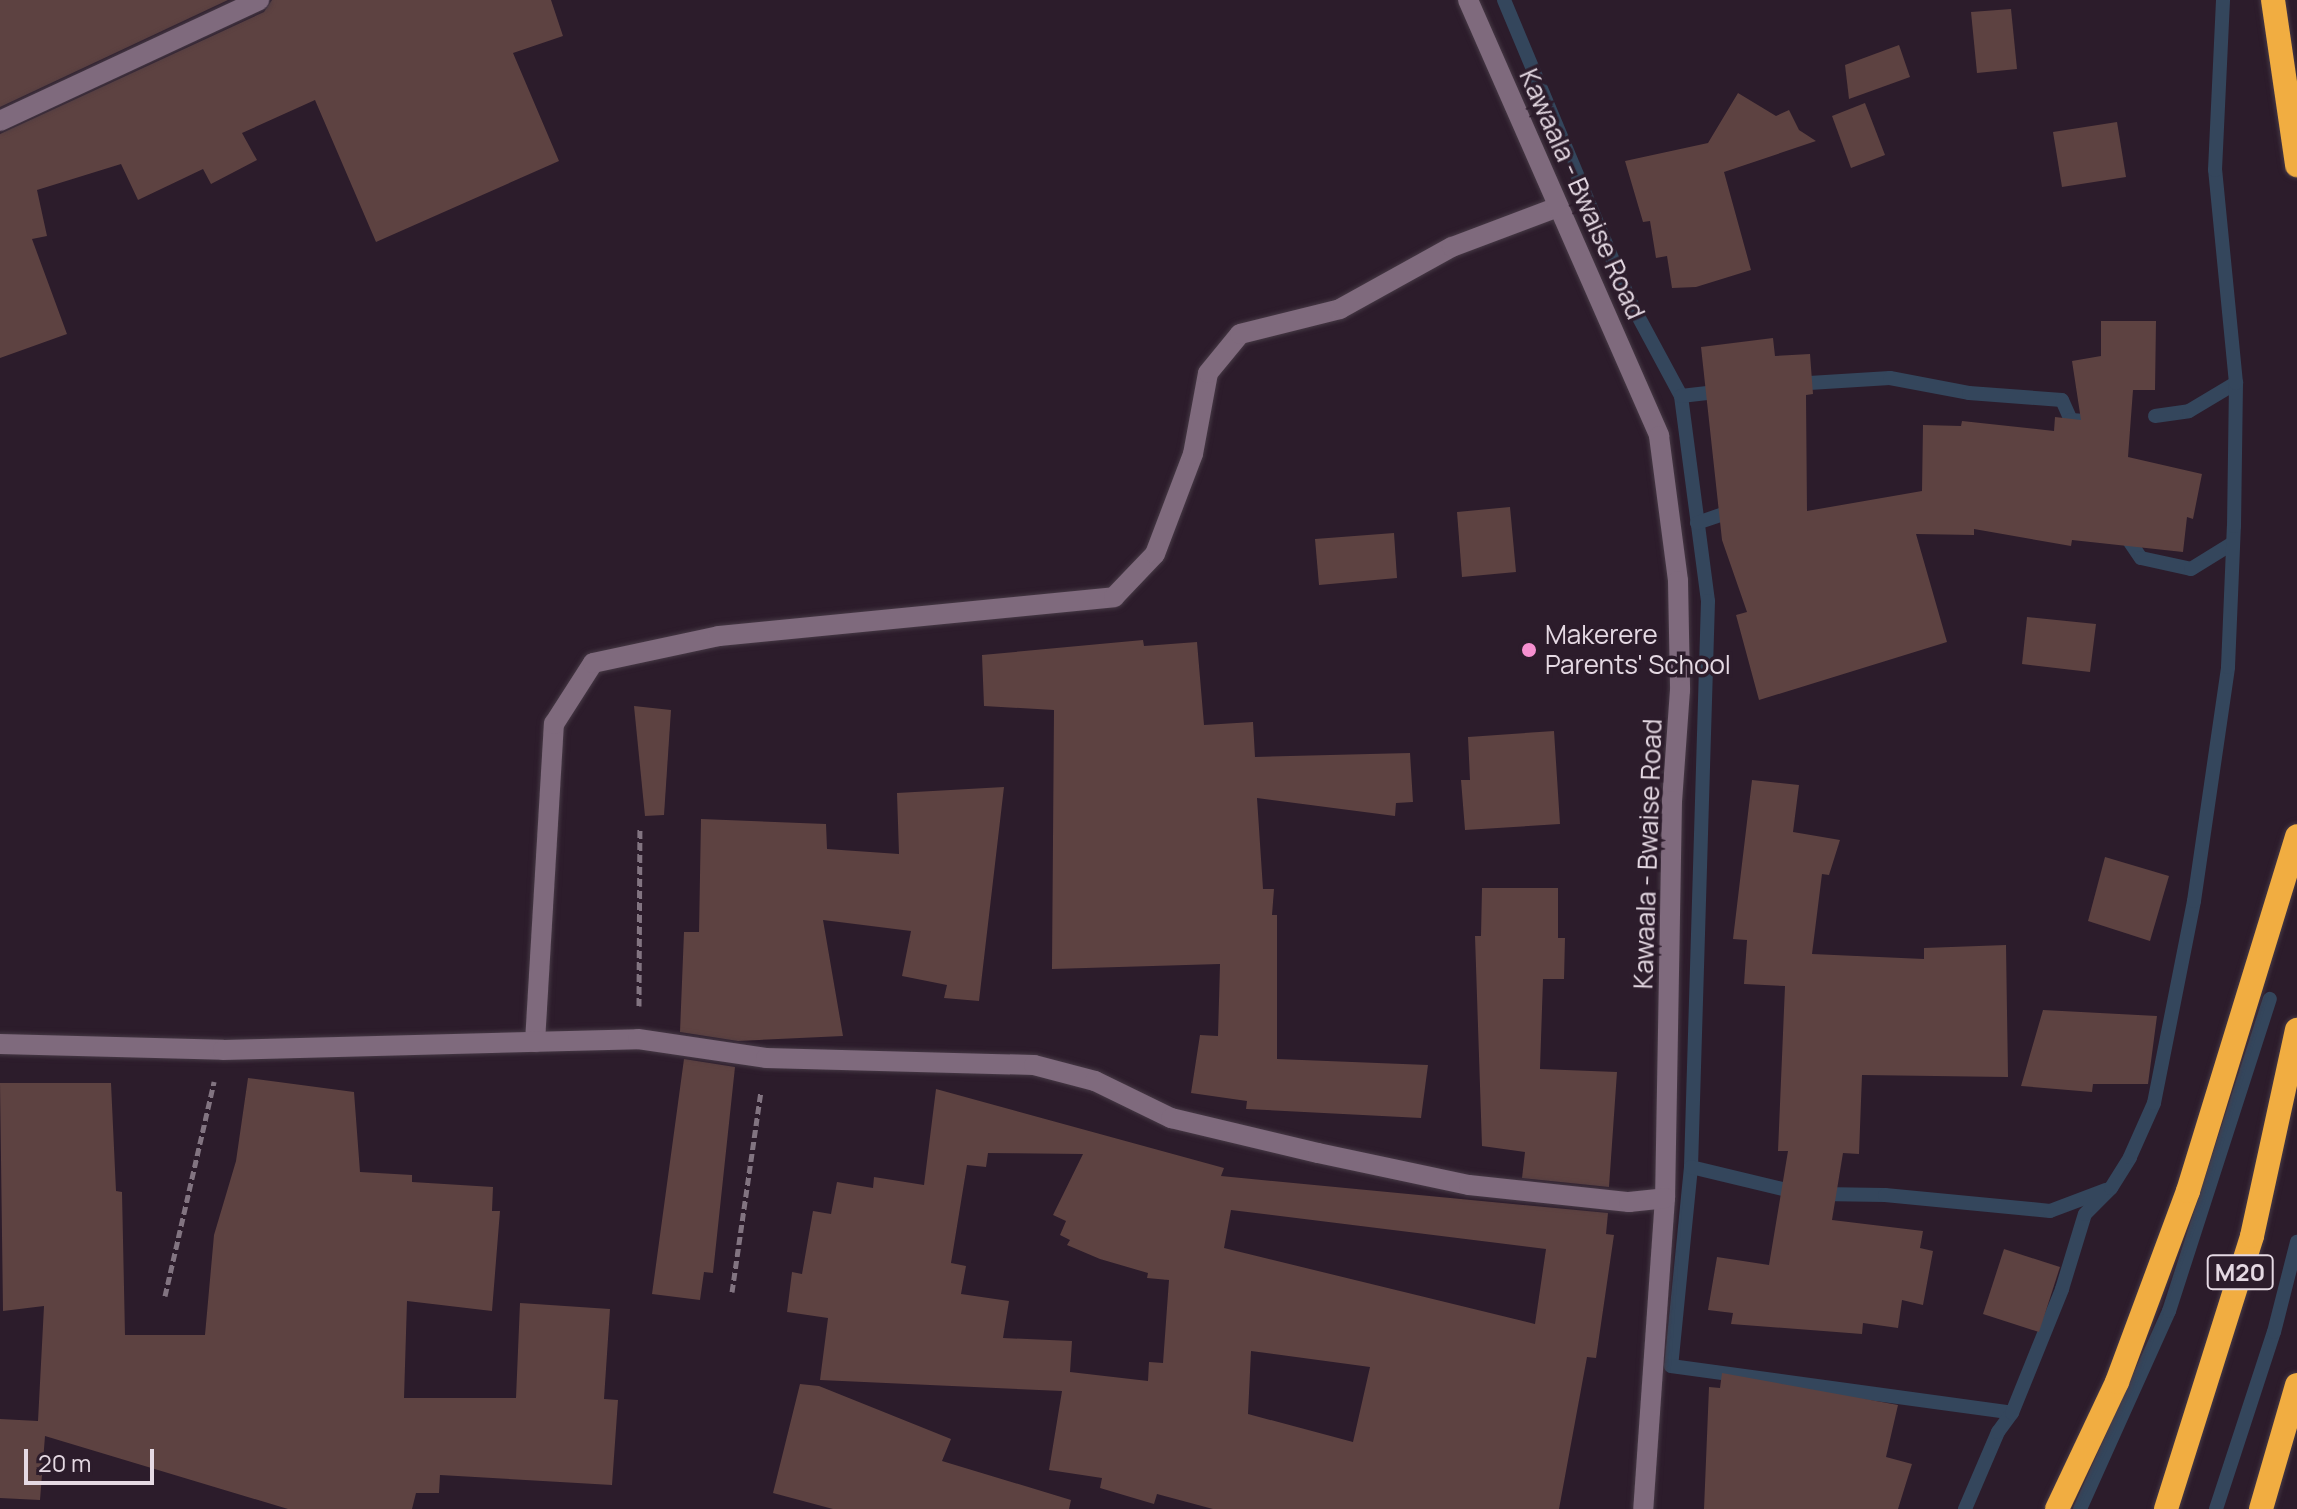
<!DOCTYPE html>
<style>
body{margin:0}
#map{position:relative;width:2297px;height:1509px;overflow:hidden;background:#2c1c2b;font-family:Manrope,sans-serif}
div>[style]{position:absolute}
.stream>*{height:14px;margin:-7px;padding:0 7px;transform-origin:7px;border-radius:7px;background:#34465c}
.building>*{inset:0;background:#5d4241}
.path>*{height:5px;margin-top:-2.5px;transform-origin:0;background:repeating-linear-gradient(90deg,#827481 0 8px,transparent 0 12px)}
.roads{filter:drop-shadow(0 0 2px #463945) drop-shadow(0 0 2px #463945)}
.service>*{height:20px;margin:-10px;padding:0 10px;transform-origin:10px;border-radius:10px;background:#7f6a7d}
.minor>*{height:20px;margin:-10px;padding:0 10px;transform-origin:10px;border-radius:10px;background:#7f6a7d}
.motorway>*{height:24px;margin:-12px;padding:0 12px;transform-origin:12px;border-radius:12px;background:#f1ad41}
.dots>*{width:22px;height:22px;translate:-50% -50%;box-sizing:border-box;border:4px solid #2c1c2b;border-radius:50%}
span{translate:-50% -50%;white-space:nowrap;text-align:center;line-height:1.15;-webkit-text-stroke:7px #2c1c2b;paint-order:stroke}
.shield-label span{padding:2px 6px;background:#2c1c2b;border:2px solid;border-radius:6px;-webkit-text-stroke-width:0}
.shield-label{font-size:24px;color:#e5d9e3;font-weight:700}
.street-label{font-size:26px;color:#e5d9e3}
.poi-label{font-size:26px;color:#e5d9e3}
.left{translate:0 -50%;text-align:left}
.scale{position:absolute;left:24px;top:1449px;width:130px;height:36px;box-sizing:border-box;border:4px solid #e5d9e3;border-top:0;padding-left:10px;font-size:24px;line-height:28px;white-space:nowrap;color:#e5d9e3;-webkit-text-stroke:6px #2c1c2b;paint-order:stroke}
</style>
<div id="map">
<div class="stream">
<div style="left:1504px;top:0;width:329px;rotate:67.3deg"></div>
<div style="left:1631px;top:303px;width:106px;rotate:61.7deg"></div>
<div style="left:1681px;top:396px;width:207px;rotate:82.5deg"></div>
<div style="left:1708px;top:601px;width:566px;rotate:91.72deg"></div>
<div style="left:1691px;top:1167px;width:200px;rotate:95.7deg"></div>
<div style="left:1671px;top:1366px;width:344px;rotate:7.8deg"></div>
<div style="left:1793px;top:384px;width:97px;rotate:-3.5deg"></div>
<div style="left:1890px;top:378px;width:80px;rotate:10.8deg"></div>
<div style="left:1969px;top:393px;width:93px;rotate:4.3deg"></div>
<div style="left:2062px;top:400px;width:22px;rotate:66deg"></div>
<div style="left:2071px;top:420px;width:14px;rotate:4deg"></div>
<div style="left:1681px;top:396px;width:44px;rotate:-6.5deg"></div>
<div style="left:2155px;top:416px;width:34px;rotate:-8deg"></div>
<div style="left:2189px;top:411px;width:55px;rotate:-30.8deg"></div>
<div style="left:1697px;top:523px;width:40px;rotate:-18.9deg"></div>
<div style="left:2119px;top:536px;width:9px;rotate:18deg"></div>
<div style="left:2128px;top:539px;width:23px;rotate:56deg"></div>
<div style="left:2141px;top:558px;width:51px;rotate:12.4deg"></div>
<div style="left:2191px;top:569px;width:49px;rotate:-31.8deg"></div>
<div style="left:1691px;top:1167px;width:111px;rotate:13.5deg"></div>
<div style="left:1820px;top:1194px;width:65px;rotate:0.9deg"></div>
<div style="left:1885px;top:1195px;width:166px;rotate:5.5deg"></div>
<div style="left:2050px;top:1211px;width:60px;rotate:-20.6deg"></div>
<div style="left:1965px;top:1509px;width:84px;rotate:-66.8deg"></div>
<div style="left:1998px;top:1432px;width:24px;rotate:-54deg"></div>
<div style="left:2012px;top:1413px;width:134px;rotate:-68deg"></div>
<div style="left:2062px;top:1289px;width:78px;rotate:-73deg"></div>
<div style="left:2085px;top:1214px;width:37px;rotate:-45deg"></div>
<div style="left:2111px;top:1188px;width:36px;rotate:-58deg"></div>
<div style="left:2130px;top:1157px;width:59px;rotate:-66deg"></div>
<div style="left:2154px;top:1103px;width:206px;rotate:-78.8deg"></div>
<div style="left:2194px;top:901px;width:236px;rotate:-81.7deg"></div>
<div style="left:2228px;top:667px;width:141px;rotate:-87.6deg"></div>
<div style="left:2234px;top:526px;width:143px;rotate:-89.2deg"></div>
<div style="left:2236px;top:383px;width:214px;rotate:-95.6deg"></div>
<div style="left:2215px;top:170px;width:170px;rotate:-87.3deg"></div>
<div style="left:2080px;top:1509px;width:217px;rotate:-65.8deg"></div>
<div style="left:2169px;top:1311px;width:328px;rotate:-72.1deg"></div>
<div style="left:2216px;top:1509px;width:186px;rotate:-71.9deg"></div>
<div style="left:2274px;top:1332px;width:93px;rotate:-75.7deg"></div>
</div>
<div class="building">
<div style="clip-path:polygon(0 0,228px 0,0 107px)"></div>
<div style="clip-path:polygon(272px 0,551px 0,563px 36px,513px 53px,559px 161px,376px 242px,315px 100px,242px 133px,257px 160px,211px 184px,203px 169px,138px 200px,121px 164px,37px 190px,47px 236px,32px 239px,67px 334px,0 358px,0 134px,264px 12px)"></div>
<div style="clip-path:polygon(2011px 9px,2017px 69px,1977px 73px,1971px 12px)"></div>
<div style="clip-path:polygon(1899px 45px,1910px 77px,1849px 99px,1845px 65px)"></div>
<div style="clip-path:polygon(1738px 93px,1776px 116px,1789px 110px,1799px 130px,1816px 141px,1724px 172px,1751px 270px,1696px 287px,1672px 288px,1667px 256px,1656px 258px,1650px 221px,1643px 222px,1625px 161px,1708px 143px)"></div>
<div style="clip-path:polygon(1865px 103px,1885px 155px,1851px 168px,1832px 116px)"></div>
<div style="clip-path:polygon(2117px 122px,2126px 177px,2062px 187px,2053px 132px)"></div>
<div style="clip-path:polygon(2101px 321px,2156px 321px,2155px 390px,2133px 390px,2128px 457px,2202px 474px,2193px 519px,2187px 517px,2183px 552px,2072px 540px,2071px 546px,1974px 529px,1974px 535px,1916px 534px,1947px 642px,1759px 700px,1736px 615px,1747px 612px,1722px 540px,1701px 347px,1773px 338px,1775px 356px,1810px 354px,1813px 394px,1806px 395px,1807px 511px,1922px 491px,1923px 425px,1961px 426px,1962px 421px,2054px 431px,2055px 417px,2081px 420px,2072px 361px,2101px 356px)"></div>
<div style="clip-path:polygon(1510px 507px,1516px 572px,1462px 577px,1457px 512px)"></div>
<div style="clip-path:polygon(1394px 533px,1397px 578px,1319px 585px,1315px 539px)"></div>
<div style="clip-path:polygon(2027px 617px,2096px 624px,2090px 672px,2022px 664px)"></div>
<div style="clip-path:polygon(1143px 640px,1144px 646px,1197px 642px,1204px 725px,1253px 722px,1255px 757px,1410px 753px,1413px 802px,1396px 803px,1395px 816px,1257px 798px,1263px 889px,1274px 889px,1272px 915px,1277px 915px,1277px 1059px,1428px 1065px,1421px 1118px,1246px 1109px,1247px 1101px,1191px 1093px,1200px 1035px,1218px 1036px,1220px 964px,1052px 969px,1054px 710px,984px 706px,982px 655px)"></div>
<div style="clip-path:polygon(634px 706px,671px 710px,664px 815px,645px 816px)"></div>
<div style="clip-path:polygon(1554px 731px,1560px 824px,1465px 830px,1461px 780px,1470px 780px,1468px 737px)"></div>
<div style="clip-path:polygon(1752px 780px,1799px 785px,1793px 832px,1840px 840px,1829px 875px,1822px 874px,1812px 954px,1924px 959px,1924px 948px,2006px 945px,2008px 1077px,1862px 1075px,1859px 1154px,1843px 1153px,1832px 1220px,1923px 1231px,1920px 1248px,1933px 1251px,1923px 1305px,1902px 1300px,1898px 1328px,1863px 1323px,1862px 1334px,1731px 1324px,1733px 1313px,1708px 1310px,1717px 1257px,1769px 1265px,1788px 1151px,1778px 1151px,1785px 986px,1744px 984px,1747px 940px,1733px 939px)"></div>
<div style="clip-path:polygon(1004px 787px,979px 1001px,944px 998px,947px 985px,902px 976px,911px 931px,823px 920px,843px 1036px,738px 1041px,680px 1032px,684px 932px,699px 932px,701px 819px,826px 824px,827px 849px,899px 854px,897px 793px)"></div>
<div style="clip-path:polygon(2105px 857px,2169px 876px,2150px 941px,2088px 921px)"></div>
<div style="clip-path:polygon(1482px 888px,1558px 888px,1558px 938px,1565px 938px,1564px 979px,1543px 979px,1540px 1069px,1617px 1072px,1609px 1187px,1522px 1178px,1525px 1152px,1482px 1146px,1475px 936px,1481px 936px)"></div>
<div style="clip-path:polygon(2043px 1010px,2157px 1016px,2148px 1084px,2093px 1084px,2092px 1092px,2021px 1086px)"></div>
<div style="clip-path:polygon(684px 1059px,735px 1067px,713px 1273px,704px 1272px,700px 1300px,652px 1294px)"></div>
<div style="clip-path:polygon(248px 1078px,354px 1092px,360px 1172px,412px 1175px,412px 1182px,493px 1187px,492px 1211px,500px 1211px,492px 1311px,407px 1301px,404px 1398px,516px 1398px,520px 1303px,610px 1309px,604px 1399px,618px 1400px,612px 1485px,440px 1475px,439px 1493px,416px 1493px,412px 1509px,288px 1509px,45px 1436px,40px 1500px,0 1498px,0 1419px,38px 1421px,44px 1306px,3px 1311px,0 1083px,111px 1083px,116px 1191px,122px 1192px,125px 1335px,205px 1335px,214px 1235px,236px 1161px)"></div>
<div style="clip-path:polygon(evenodd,936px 1089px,1224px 1168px,1221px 1176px,1608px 1213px,1606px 1234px,1614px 1235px,1596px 1358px,1587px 1357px,1559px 1509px,1213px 1509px,1157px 1494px,1154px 1504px,1100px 1488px,1102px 1478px,1049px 1470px,1062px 1391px,820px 1380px,828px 1318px,787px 1312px,792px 1272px,802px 1274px,813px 1211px,831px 1214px,837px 1182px,873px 1188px,874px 1177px,924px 1185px,936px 1089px,988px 1153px,1083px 1154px,1053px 1215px,1066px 1221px,1060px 1235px,1070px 1240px,1067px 1245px,1100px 1259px,1148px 1273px,1147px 1278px,1169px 1280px,1163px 1363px,1149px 1362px,1148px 1381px,1070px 1372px,1072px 1341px,1003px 1338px,1009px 1301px,961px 1294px,966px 1266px,951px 1263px,967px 1165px,986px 1167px,988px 1153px,936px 1089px,1231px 1210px,1546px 1249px,1535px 1324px,1224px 1248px,1231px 1210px,936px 1089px,1251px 1351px,1370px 1367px,1353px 1442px,1248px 1414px,1251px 1351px)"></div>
<div style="clip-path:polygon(2004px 1249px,2060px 1267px,2039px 1332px,1983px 1314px)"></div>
<div style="clip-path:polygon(1722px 1373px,1898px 1405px,1886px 1457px,1912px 1464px,1898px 1509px,1704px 1509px,1709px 1387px,1720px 1388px)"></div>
<div style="clip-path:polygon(800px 1384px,819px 1386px,951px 1439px,942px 1461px,1071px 1500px,1069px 1509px,833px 1509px,773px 1493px)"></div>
</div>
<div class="path">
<div style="left:639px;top:1006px;width:179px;rotate:-89.7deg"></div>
<div style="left:732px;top:1292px;width:203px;rotate:-81.8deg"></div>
<div style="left:165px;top:1296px;width:220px;rotate:-77.1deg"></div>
</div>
<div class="roads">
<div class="service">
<div style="left:535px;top:1042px;width:319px;rotate:-86.6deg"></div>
<div style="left:554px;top:724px;width:72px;rotate:-57.4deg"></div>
<div style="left:593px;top:663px;width:129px;rotate:-12.1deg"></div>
<div style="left:719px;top:636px;width:397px;rotate:-5.6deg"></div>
<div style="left:1114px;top:597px;width:59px;rotate:-46.4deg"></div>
<div style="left:1155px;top:554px;width:107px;rotate:-69.2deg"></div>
<div style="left:1193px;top:454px;width:82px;rotate:-79.5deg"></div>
<div style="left:1208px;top:373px;width:50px;rotate:-50.6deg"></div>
<div style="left:1240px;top:334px;width:103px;rotate:-14deg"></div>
<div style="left:1340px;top:309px;width:128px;rotate:-29deg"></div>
<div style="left:1452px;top:247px;width:113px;rotate:-20.7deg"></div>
</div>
<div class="minor">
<div style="left:1468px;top:0;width:476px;rotate:66.3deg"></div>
<div style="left:1659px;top:436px;width:146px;rotate:82.5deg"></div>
<div style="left:1678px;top:581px;width:109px;rotate:88.9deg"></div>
<div style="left:1680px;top:690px;width:111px;rotate:94.1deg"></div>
<div style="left:1672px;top:801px;width:397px;rotate:91deg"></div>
<div style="left:1665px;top:1198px;width:312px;rotate:94deg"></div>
<div style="left:0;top:121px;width:286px;rotate:-25deg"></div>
<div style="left:0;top:1044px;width:223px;rotate:1.5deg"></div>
<div style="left:223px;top:1050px;width:415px;rotate:-1.5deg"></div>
<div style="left:638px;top:1039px;width:129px;rotate:8.4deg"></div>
<div style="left:766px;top:1058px;width:268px;rotate:1.5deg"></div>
<div style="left:1034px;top:1065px;width:63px;rotate:14.7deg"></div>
<div style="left:1095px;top:1081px;width:85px;rotate:26deg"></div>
<div style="left:1171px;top:1118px;width:151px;rotate:13.4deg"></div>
<div style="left:1318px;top:1153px;width:154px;rotate:12deg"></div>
<div style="left:1469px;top:1185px;width:161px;rotate:6.1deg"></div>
<div style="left:1629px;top:1202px;width:36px;rotate:-6deg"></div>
</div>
<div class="motorway">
<div style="left:2273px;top:0;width:167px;rotate:81.7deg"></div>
<div style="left:2057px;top:1509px;width:140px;rotate:-64.7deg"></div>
<div style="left:2117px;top:1382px;width:204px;rotate:-69.6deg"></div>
<div style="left:2188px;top:1191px;width:371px;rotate:-72.9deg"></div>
<div style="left:2166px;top:1509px;width:286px;rotate:-72.5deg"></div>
<div style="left:2252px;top:1236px;width:211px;rotate:-77.7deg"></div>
<div style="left:2261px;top:1509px;width:129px;rotate:-73.8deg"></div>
</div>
</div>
<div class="dots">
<div style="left:1529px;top:650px;background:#f690d0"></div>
</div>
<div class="shield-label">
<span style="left:2240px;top:1272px">M20</span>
</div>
<div class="street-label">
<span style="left:1582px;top:194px;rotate:66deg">Kawaala - Bwaise Road</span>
<span style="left:1648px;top:854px;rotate:-88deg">Kawaala - Bwaise Road</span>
</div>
<div class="poi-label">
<span class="left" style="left:1545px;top:650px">Makerere<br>Parents' School</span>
</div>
<div class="scale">20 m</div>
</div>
